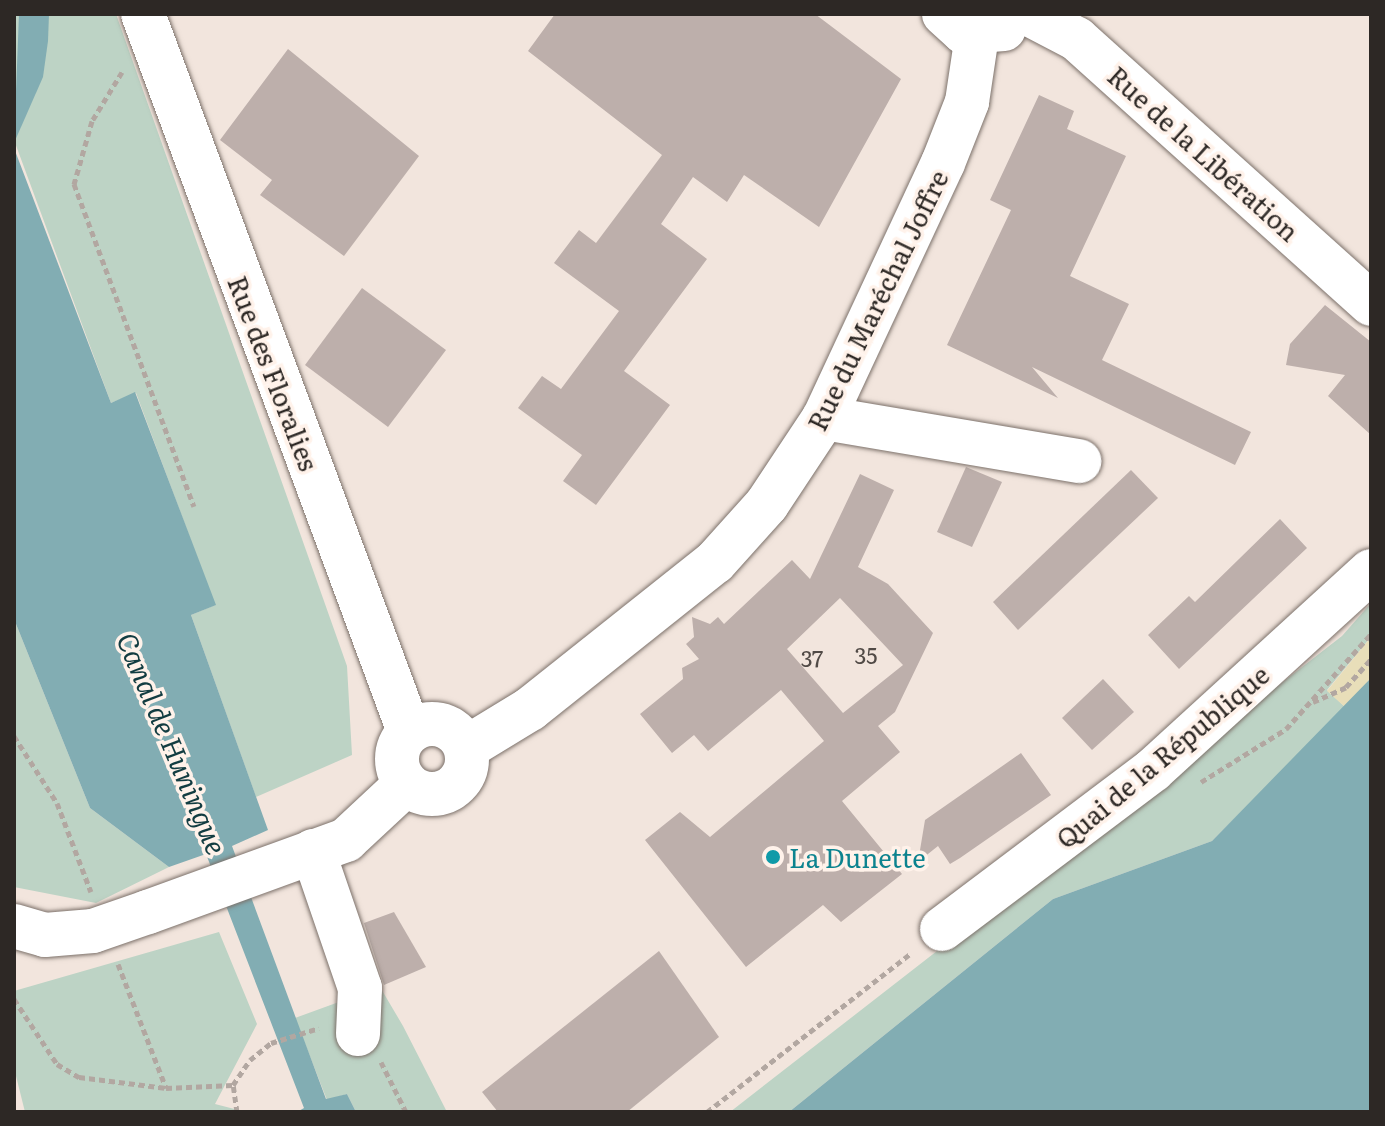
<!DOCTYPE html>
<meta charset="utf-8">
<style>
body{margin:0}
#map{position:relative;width:1385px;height:1126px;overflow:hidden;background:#f2e5dd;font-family:Literata,serif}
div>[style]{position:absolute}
.green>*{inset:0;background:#bdd3c5}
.sand>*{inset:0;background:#e8deb9}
.water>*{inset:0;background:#82adb3}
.building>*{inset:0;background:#bdafab}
.path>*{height:5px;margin-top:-2.5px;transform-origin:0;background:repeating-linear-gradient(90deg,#b2a7a1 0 6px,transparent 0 10px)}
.roads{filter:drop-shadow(0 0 2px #7c716a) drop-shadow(0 0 2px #7c716a)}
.minor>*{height:44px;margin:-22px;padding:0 22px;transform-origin:22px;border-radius:22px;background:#fff}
.minor>.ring{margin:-22px;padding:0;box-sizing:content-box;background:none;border:44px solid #fff;border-radius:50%}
.dots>*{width:22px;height:22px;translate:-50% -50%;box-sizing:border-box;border:4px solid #fff2ea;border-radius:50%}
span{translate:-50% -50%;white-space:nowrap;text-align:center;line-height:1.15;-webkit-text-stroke:7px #fff2ea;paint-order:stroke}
.number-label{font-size:22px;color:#514a46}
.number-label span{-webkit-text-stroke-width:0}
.street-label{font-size:26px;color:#2d2825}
.culture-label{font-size:26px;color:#0d838f}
.left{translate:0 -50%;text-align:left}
.water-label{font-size:28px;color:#123c41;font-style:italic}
.frame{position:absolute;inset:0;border:16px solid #2d2825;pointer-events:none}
</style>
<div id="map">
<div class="green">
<div style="clip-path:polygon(14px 14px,116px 14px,347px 666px,352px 755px,256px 797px,191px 615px,215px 605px,136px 393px,111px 403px,14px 140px)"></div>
<div style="clip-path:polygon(1371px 603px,1371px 637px,1327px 690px,1345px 707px,1212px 841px,1053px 899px,789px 1112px,730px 1112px,1342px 636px)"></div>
<div style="clip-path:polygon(14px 619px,90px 808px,169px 867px,96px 903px,14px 887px)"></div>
<div style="clip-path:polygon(219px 932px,257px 1024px,215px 1104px,246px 1112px,25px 1112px,14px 1068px,14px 991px)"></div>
<div style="clip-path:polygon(380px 987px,403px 1026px,447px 1112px,356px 1112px,347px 1094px,327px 1100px,295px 1018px)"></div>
</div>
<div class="sand">
<div style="clip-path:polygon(1371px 637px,1371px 678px,1345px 707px,1327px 691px)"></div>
</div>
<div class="water">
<div style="clip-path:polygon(19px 14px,49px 14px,48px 41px,43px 77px,14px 143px)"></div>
<div style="clip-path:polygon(14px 148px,111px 403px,135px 392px,216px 605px,191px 615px,268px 830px,232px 846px,326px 1099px,347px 1094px,356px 1112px,297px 1112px,304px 1108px,206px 854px,169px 867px,90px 808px,14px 619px)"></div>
<div style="clip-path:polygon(1371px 678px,1371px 1112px,789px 1112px,1053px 899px,1212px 841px)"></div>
</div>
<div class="building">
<div style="clip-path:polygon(555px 14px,815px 14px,901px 79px,819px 227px,744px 175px,727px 202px,693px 177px,661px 224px,707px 259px,624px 371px,670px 405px,596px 505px,563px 481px,582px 455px,518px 408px,542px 376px,561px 389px,619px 311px,554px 263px,579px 230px,596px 243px,662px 155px,528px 51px)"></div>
<div style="clip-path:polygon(288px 49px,419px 156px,344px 256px,260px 195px,272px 180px,220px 140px)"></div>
<div style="clip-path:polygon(1039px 95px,1074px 111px,1067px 129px,1126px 156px,1070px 276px,1129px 304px,1102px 360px,1251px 432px,1235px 465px,1032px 367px,1058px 398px,947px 345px,1011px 210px,990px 200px)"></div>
<div style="clip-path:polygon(362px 288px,446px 350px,388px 427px,305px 365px)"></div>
<div style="clip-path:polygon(1325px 305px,1371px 342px,1371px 435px,1328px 396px,1345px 375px,1286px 365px,1290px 344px)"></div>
<div style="clip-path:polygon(966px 467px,1002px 482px,972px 547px,937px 532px)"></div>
<div style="clip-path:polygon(1131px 470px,1158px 498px,1018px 630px,993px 602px)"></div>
<div style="clip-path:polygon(evenodd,860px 474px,894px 490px,858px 567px,888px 584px,933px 633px,895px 712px,878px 726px,900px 752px,842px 801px,902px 874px,841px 922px,823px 905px,746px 967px,645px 840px,680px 812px,710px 837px,824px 741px,781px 690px,708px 751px,694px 735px,672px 753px,640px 714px,683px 679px,682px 668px,699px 659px,686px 644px,694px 637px,692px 617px,710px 624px,718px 617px,724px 624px,792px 560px,810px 579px,860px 474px,840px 598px,903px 665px,843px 713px,787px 649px,840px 598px)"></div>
<div style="clip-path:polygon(1280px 519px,1307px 548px,1179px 669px,1148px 635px,1189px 596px,1195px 602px)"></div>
<div style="clip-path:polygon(1103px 679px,1134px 712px,1092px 750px,1062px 718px)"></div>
<div style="clip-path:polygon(1021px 753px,1051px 795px,960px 858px,950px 864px,938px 846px,918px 862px,925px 820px)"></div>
<div style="clip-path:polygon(394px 912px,426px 967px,384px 985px,364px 923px)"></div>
<div style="clip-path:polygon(659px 951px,719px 1037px,627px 1112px,498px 1112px,482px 1092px)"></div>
</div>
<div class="path">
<div style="left:122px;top:72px;width:57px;rotate:121.5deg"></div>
<div style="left:92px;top:121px;width:66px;rotate:105.9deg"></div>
<div style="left:74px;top:184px;width:344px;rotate:69.6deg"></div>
<div style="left:1313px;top:702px;width:36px;rotate:-24deg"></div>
<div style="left:1346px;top:687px;width:38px;rotate:-48deg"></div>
<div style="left:14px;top:736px;width:80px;rotate:57.3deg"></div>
<div style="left:57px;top:803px;width:95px;rotate:69.1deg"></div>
<div style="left:1201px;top:782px;width:100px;rotate:-31.9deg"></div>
<div style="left:1286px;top:729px;width:127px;rotate:-48.2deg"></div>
<div style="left:118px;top:964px;width:133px;rotate:68.8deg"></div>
<div style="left:14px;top:999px;width:78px;rotate:56.5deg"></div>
<div style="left:57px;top:1064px;width:26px;rotate:31deg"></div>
<div style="left:79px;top:1077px;width:88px;rotate:7.2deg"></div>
<div style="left:166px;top:1088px;width:67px;rotate:-2.6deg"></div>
<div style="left:381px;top:1062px;width:56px;rotate:63.4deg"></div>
<div style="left:237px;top:1112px;width:27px;rotate:-98deg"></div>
<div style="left:233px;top:1085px;width:30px;rotate:-56deg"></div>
<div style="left:250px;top:1060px;width:27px;rotate:-39deg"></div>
<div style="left:271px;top:1043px;width:50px;rotate:-17.4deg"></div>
<div style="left:707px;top:1112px;width:259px;rotate:-37.9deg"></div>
</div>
<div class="roads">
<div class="minor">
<div style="left:143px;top:14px;width:765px;rotate:69.65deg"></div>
<div style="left:944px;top:14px;width:27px;rotate:42deg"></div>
<div style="left:964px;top:32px;width:40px;rotate:-4.3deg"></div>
<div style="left:1029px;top:14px;width:54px;rotate:27.5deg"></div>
<div style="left:1077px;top:39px;width:396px;rotate:42deg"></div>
<div style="left:824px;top:418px;width:259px;rotate:9.6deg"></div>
<div class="ring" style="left:397px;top:724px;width:26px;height:26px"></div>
<div style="left:466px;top:748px;width:75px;rotate:-31.4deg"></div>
<div style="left:530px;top:709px;width:236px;rotate:-38.5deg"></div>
<div style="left:715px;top:562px;width:78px;rotate:-48.1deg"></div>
<div style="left:767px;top:504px;width:103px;rotate:-56.5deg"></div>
<div style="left:824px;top:418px;width:281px;rotate:-65deg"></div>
<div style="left:943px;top:163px;width:66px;rotate:-68.5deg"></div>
<div style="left:967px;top:102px;width:68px;rotate:-81.5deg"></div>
<div style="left:313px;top:851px;width:145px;rotate:71.1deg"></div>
<div style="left:360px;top:988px;width:46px;rotate:92.5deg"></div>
<div style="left:14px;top:926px;width:32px;rotate:16deg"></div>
<div style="left:45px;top:935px;width:48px;rotate:-4.8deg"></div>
<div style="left:93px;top:931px;width:58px;rotate:-19.1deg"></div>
<div style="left:148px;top:912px;width:211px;rotate:-20deg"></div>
<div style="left:346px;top:840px;width:82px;rotate:-43deg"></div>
<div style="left:942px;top:929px;width:264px;rotate:-37deg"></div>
<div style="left:1153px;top:770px;width:295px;rotate:-42.4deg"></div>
</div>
</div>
<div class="dots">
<div style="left:773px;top:857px;background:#0f9aa8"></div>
</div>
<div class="number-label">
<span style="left:866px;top:655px">35</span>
<span style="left:812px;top:658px">37</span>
</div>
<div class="street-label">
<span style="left:1204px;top:153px;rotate:42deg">Rue de la Libération</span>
<span style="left:877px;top:300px;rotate:-64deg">Rue du Maréchal Joffre</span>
<span style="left:274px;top:373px;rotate:69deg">Rue des Floralies</span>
<span style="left:1162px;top:756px;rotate:-40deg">Quai de la République</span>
</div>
<div class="culture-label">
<span class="left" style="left:789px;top:857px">La Dunette</span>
</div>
<div class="water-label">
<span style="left:173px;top:743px;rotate:67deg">Canal de Huningue</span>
</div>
<div class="frame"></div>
</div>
